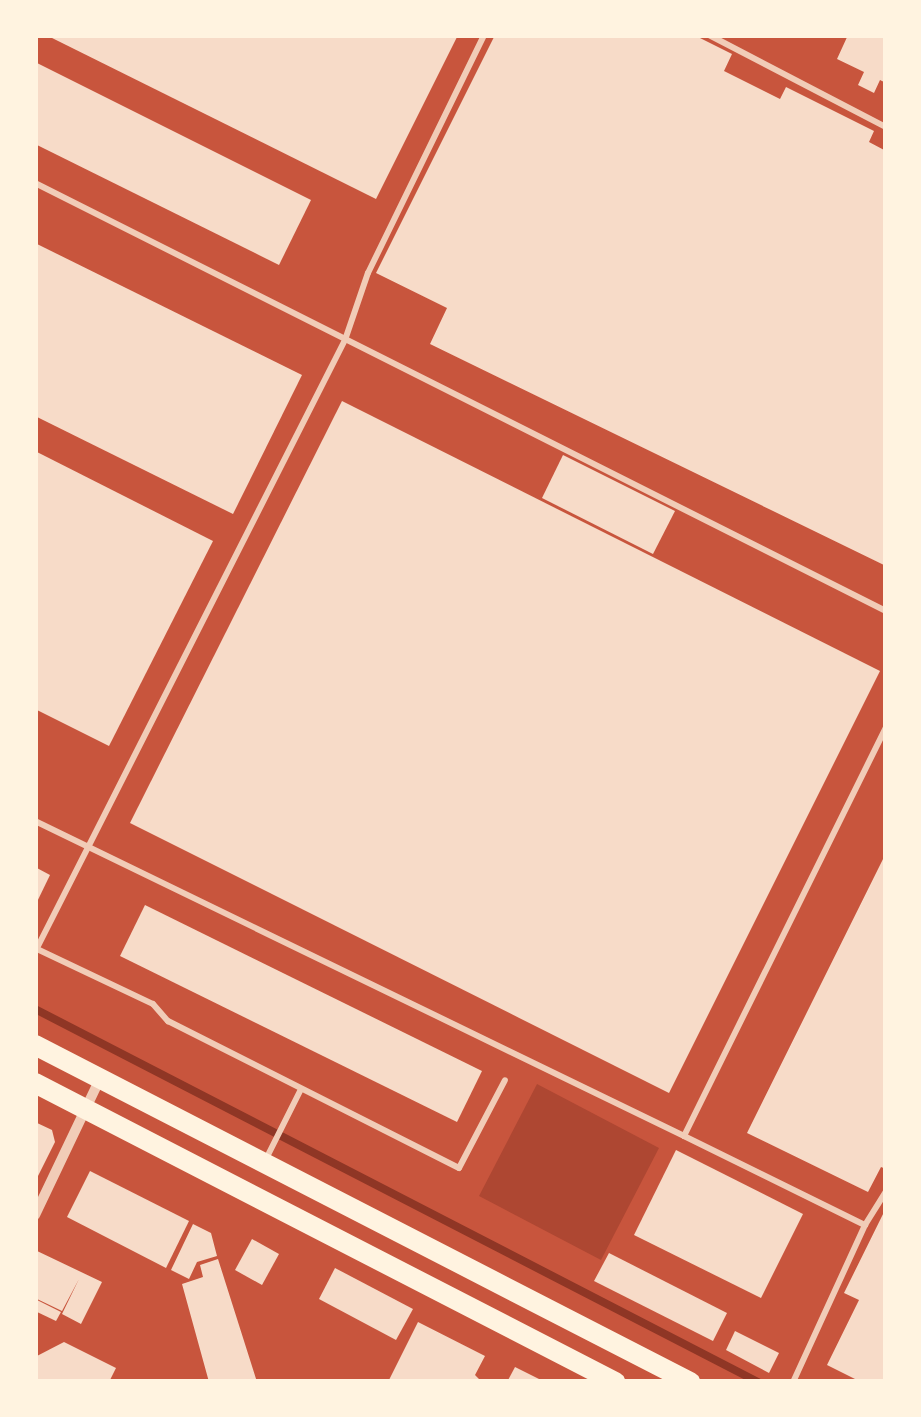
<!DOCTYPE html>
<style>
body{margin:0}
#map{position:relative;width:921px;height:1417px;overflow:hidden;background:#c8553d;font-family:Ubuntu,sans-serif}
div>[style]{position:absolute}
.green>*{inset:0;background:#ae4732}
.stream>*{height:8px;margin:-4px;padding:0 4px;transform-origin:4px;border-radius:4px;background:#8f3625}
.building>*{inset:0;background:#f7dbc8}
.service>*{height:6px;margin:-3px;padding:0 3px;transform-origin:3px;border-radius:3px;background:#f1ccb7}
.minor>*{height:10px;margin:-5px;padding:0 5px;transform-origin:5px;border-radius:5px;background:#f1ccb7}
.primary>*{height:20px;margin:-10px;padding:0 10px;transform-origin:10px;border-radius:10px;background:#fff3e0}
span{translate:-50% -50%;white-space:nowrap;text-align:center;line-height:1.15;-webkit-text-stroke:10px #fff3e0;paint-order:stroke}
.frame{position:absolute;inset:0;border:38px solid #fff3e0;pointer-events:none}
</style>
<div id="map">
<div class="green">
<div style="clip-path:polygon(537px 1084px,659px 1148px,601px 1260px,479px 1196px)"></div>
</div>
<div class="stream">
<div style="left:35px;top:1009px;width:814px;rotate:27.29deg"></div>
</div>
<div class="building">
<div style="clip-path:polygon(46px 35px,458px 35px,376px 199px)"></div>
<div style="clip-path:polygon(495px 35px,694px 35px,732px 54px,724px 71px,780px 99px,786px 87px,874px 131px,869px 142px,886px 151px,886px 566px,430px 344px,447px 308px,376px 273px)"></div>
<div style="clip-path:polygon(848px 35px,886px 35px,886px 83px,880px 80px,874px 93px,858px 85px,864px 72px,837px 59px)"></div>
<div style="clip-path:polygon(35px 62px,311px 200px,279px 265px,35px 144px)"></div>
<div style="clip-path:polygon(35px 243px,302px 375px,233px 514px,35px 416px)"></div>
<div style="clip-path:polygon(342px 401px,880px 671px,669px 1093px,130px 823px)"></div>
<div style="clip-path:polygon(35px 451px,213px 541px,109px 746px,35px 709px)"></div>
<div style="clip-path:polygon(563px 455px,675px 511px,653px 554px,542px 498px)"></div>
<div style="clip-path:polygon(886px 853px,886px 1169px,881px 1167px,868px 1192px,747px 1133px)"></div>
<div style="clip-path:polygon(35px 867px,50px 875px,35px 906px)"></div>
<div style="clip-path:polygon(145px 905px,482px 1071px,457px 1122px,120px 956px)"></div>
<div style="clip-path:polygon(35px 1122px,52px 1130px,55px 1142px,35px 1182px)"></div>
<div style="clip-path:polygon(676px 1150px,803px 1214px,761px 1298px,634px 1235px)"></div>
<div style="clip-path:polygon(90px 1171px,189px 1221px,166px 1268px,67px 1217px)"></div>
<div style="clip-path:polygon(886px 1208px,886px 1382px,861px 1382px,827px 1365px,859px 1300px,844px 1293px)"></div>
<div style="clip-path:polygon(193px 1224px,211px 1233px,217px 1256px,197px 1262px,189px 1279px,171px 1270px)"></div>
<div style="clip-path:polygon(252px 1239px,279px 1254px,262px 1285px,235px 1270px)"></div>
<div style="clip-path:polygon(35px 1250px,102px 1282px,81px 1324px,62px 1314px,79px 1279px,62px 1311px,35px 1298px)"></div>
<div style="clip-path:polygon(609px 1253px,727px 1313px,713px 1341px,594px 1281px)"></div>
<div style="clip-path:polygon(218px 1259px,257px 1382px,209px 1382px,182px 1284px,203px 1277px,200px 1265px)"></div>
<div style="clip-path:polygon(335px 1268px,413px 1309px,396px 1340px,319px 1299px)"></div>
<div style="clip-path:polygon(35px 1299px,61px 1312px,56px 1321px,35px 1311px)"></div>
<div style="clip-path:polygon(418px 1322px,485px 1356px,475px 1375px,482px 1382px,388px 1382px)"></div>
<div style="clip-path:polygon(735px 1331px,779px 1353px,769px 1373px,726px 1350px)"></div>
<div style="clip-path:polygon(64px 1342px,116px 1368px,109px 1382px,35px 1382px,35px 1357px)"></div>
<div style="clip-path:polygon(515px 1367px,545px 1382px,507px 1382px)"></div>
</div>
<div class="service">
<div style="left:709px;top:35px;width:199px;rotate:27.5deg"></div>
<div style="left:35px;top:183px;width:953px;rotate:26.7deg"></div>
<div style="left:35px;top:821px;width:721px;rotate:25.89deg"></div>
<div style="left:684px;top:1136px;width:455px;rotate:-63.7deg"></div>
<div style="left:37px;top:949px;width:128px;rotate:25.4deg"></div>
<div style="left:153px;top:1004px;width:23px;rotate:49deg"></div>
<div style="left:168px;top:1021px;width:326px;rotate:26.8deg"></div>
<div style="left:459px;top:1168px;width:99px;rotate:-62.4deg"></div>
<div style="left:35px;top:952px;width:686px;rotate:-63.14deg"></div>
<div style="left:345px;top:340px;width:71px;rotate:-71.1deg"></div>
<div style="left:368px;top:273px;width:265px;rotate:-64deg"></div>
<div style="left:684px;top:1136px;width:202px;rotate:26.2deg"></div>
<div style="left:865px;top:1225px;width:173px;rotate:114.6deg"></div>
<div style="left:266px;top:1159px;width:78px;rotate:-63.4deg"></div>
<div style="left:865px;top:1225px;width:39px;rotate:-58deg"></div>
</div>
<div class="minor">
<div style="left:35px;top:1215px;width:151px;rotate:-64.5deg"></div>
</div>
<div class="primary">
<div style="left:35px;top:1045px;width:737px;rotate:27.23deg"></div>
<div style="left:35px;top:1083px;width:653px;rotate:27.27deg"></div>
</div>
<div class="frame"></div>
</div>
